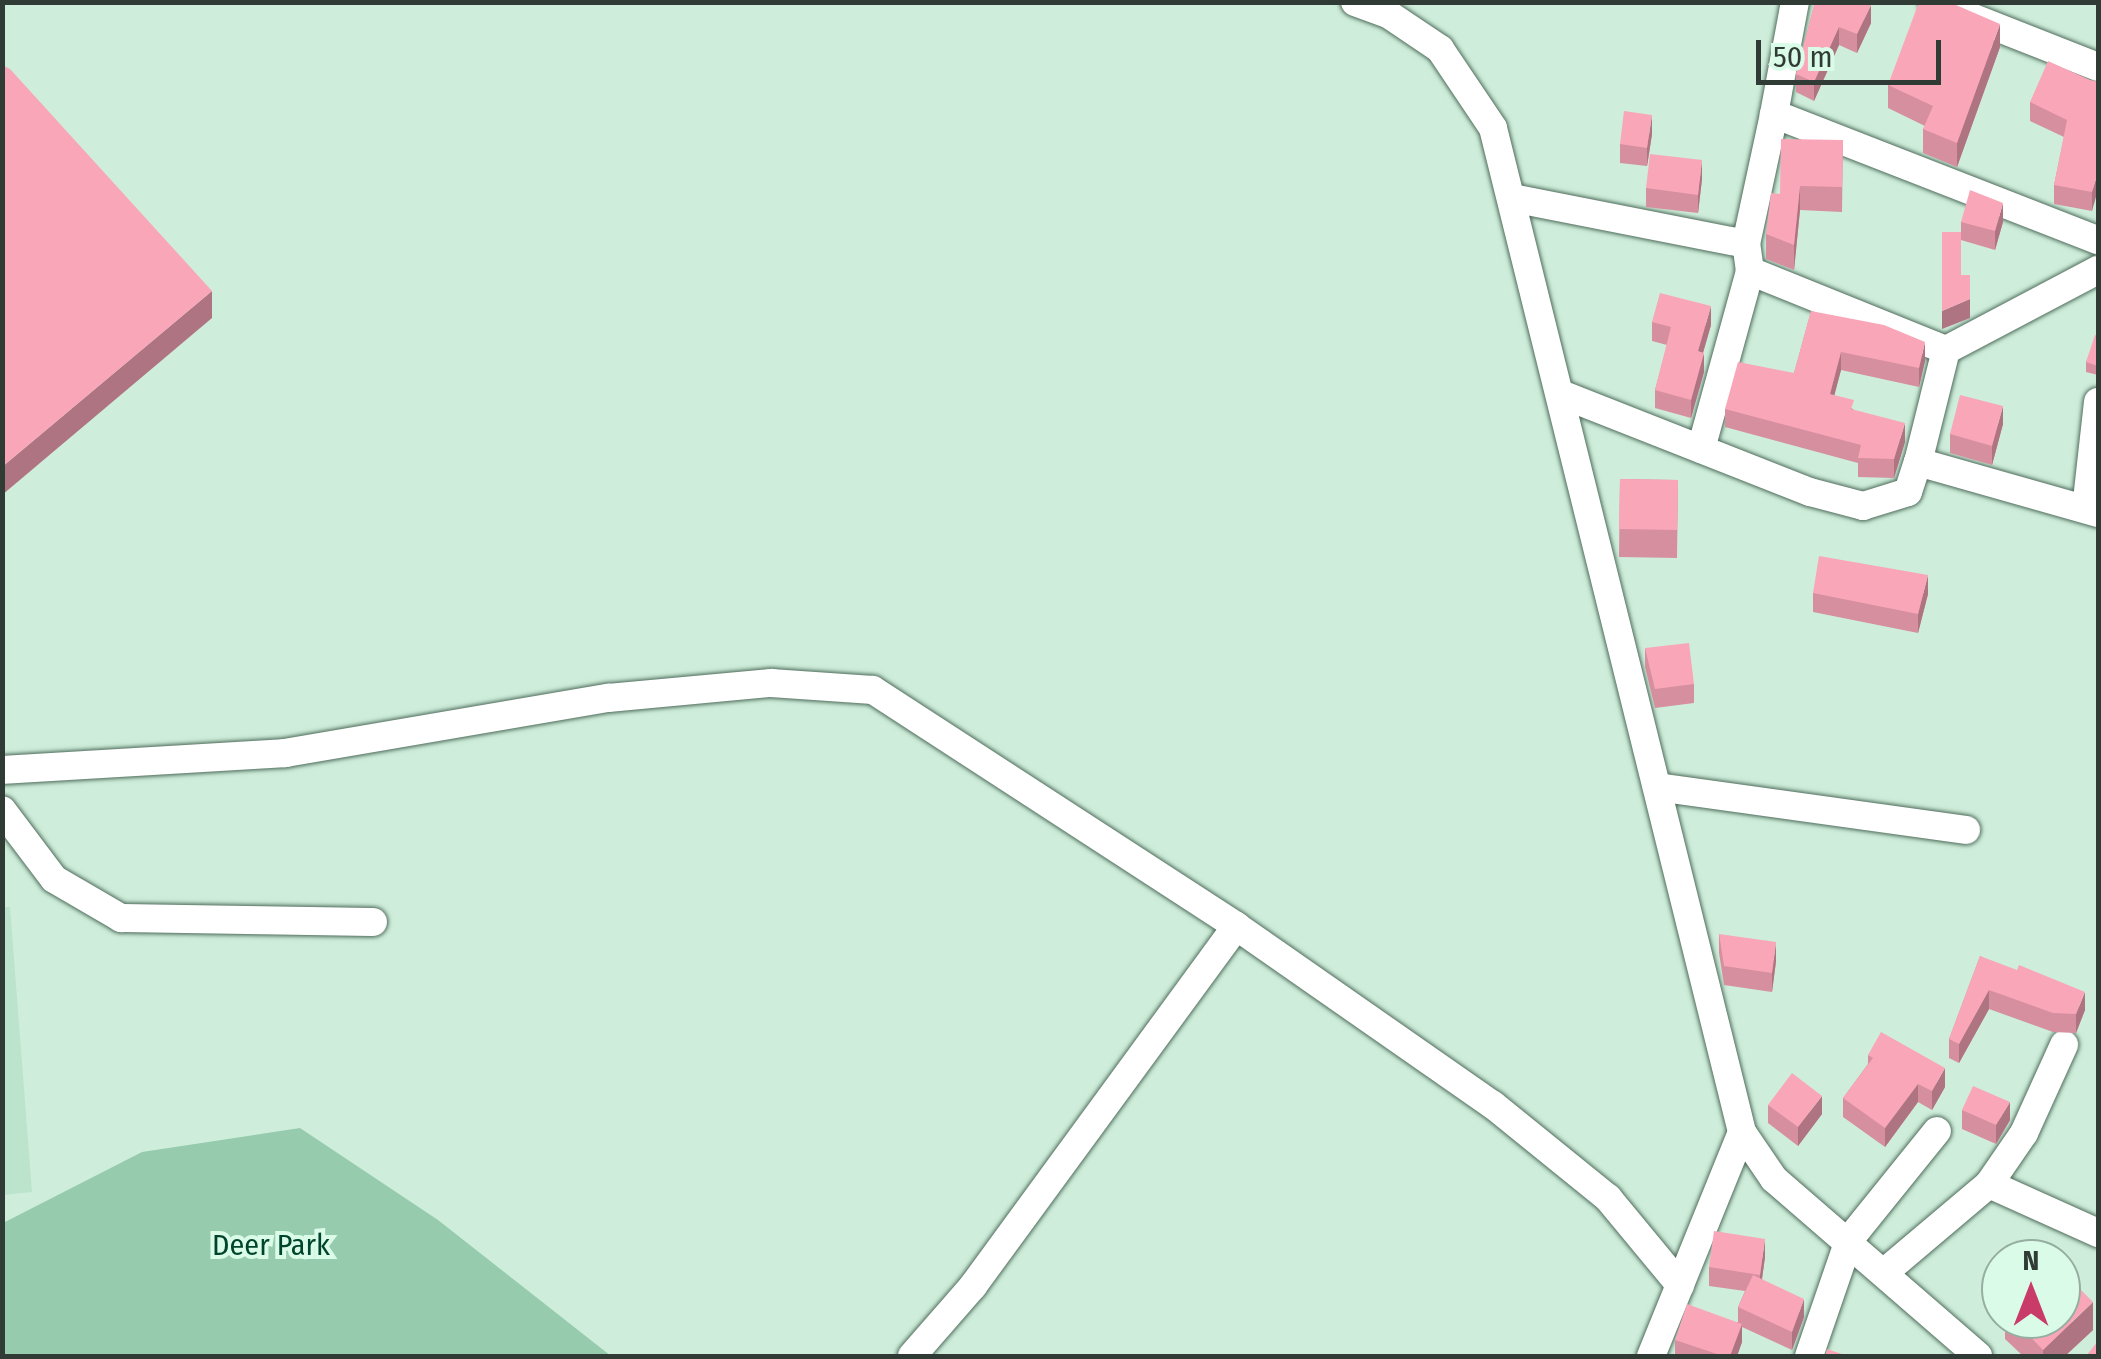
<!DOCTYPE html>
<style>
body{margin:0}
#map{position:relative;width:2101px;height:1359px;overflow:hidden;background:#ceeedb;font-family:"Fira Sans Condensed",sans-serif}
div>[style]{position:absolute}
.built>*{inset:0;background:#bce3cc}
.green>*{inset:0;background:#96cbae}
.roads{filter:drop-shadow(0 0 2px #506c5c) drop-shadow(0 0 2px #506c5c)}
.minor>*{height:28px;margin:-14px;padding:0 14px;transform-origin:14px;border-radius:14px;background:#fff}
.wall>*{inset:0;background:#d68f9e}
.shaded-wall>*{inset:0;background:#ae7481}
.building>*{inset:0;background:#f9a6b8}
span{translate:-50% -50%;white-space:nowrap;text-align:center;line-height:1.15;-webkit-text-stroke:8px #dbfbe9;paint-order:stroke}
.park-label{font-size:30px;color:#00452b}
.frame{position:absolute;inset:0;border:5px solid #2f3b34;pointer-events:none}
.north{position:absolute;left:1981px;top:1239px;width:100px;height:100px;box-sizing:border-box;background:#dbfbe9;border:2px solid #96aea1;border-radius:50%;rotate:0deg;font-size:28px;font-weight:700;line-height:40px;text-align:center;color:#2f3b34}
.north::after{content:'';display:block;margin:auto;width:35px;height:45px;background:#c93b68;clip-path:polygon(50% 0,100% 100%,50% 72%,0 100%)}
.scale{position:absolute;left:1756px;top:40px;width:185px;height:45px;box-sizing:border-box;border:5px solid #2f3b34;border-top:0;padding-left:12px;font-size:30px;line-height:35px;white-space:nowrap;color:#2f3b34;-webkit-text-stroke:8px #dbfbe9;paint-order:stroke}
</style>
<div id="map">
<div class="built">
<div style="clip-path:polygon(3px 907px,10px 907px,32px 1192px,3px 1195px)"></div>
</div>
<div class="green">
<div style="clip-path:polygon(300px 1128px,438px 1220px,611px 1356px,3px 1356px,3px 1223px,142px 1152px)"></div>
</div>
<div class="roads">
<div class="minor">
<div style="left:1355px;top:2px;width:35px;rotate:20deg"></div>
<div style="left:1388px;top:14px;width:63px;rotate:33.9deg"></div>
<div style="left:1440px;top:49px;width:95px;rotate:56.1deg"></div>
<div style="left:1493px;top:128px;width:1034px;rotate:76.07deg"></div>
<div style="left:1742px;top:1132px;width:242px;rotate:112.1deg"></div>
<div style="left:1933px;top:2px;width:177px;rotate:21.5deg"></div>
<div style="left:1774px;top:114px;width:114px;rotate:-79.4deg"></div>
<div style="left:1512px;top:198px;width:238px;rotate:11.1deg"></div>
<div style="left:1750px;top:271px;width:211px;rotate:22deg"></div>
<div style="left:1946px;top:350px;width:115px;rotate:104deg"></div>
<div style="left:1946px;top:350px;width:172px;rotate:-27.8deg"></div>
<div style="left:1561px;top:394px;width:268px;rotate:21.5deg"></div>
<div style="left:1810px;top:492px;width:55px;rotate:14.8deg"></div>
<div style="left:1863px;top:506px;width:47px;rotate:-17.3deg"></div>
<div style="left:1908px;top:492px;width:32px;rotate:-72deg"></div>
<div style="left:1918px;top:462px;width:187px;rotate:15.8deg"></div>
<div style="left:1701px;top:449px;width:185px;rotate:-74.6deg"></div>
<div style="left:1750px;top:271px;width:27px;rotate:-98deg"></div>
<div style="left:1746px;top:244px;width:133px;rotate:-77.8deg"></div>
<div style="left:1774px;top:114px;width:348px;rotate:21.3deg"></div>
<div style="left:2086px;top:509px;width:108px;rotate:-83.6deg"></div>
<div style="left:2px;top:770px;width:284px;rotate:-3.4deg"></div>
<div style="left:285px;top:753px;width:328px;rotate:-9.7deg"></div>
<div style="left:608px;top:698px;width:164px;rotate:-5.3deg"></div>
<div style="left:771px;top:683px;width:102px;rotate:3.9deg"></div>
<div style="left:873px;top:690px;width:433px;rotate:33deg"></div>
<div style="left:1236px;top:926px;width:313px;rotate:34.9deg"></div>
<div style="left:1493px;top:1105px;width:148px;rotate:39deg"></div>
<div style="left:1608px;top:1198px;width:113px;rotate:50.4deg"></div>
<div style="left:1657px;top:787px;width:312px;rotate:7.9deg"></div>
<div style="left:2px;top:810px;width:86px;rotate:53deg"></div>
<div style="left:54px;top:879px;width:78px;rotate:30.2deg"></div>
<div style="left:121px;top:918px;width:252px;rotate:0.9deg"></div>
<div style="left:1742px;top:1132px;width:57px;rotate:55.8deg"></div>
<div style="left:1774px;top:1179px;width:270px;rotate:40.9deg"></div>
<div style="left:1989px;top:1184px;width:62px;rotate:-55.5deg"></div>
<div style="left:2024px;top:1133px;width:97px;rotate:-65.6deg"></div>
<div style="left:1886px;top:1271px;width:135px;rotate:-40.2deg"></div>
<div style="left:1989px;top:1184px;width:120px;rotate:24.2deg"></div>
<div style="left:912px;top:1356px;width:93px;rotate:-48.9deg"></div>
<div style="left:973px;top:1286px;width:446px;rotate:-53.8deg"></div>
<div style="left:1809px;top:1356px;width:123px;rotate:-71deg"></div>
<div style="left:1849px;top:1240px;width:140px;rotate:-51.1deg"></div>
</div>
</div>
<div class="wall">
<div style="clip-path:polygon(1815px 2px,1871px 23px,1857px 53px,1839px 45px,1814px 101px,1796px 92px,1796px 74px)"></div>
<div style="clip-path:polygon(2000px 47px,1957px 167px,1923px 153px,1923px 129px,1925px 126px,1888px 108px,1888px 85px)"></div>
<div style="clip-path:polygon(2090px 80px,2098px 82px,2092px 211px,2054px 204px,2054px 185px,2064px 137px,2030px 121px,2030px 102px)"></div>
<div style="clip-path:polygon(1652px 134px,1647px 166px,1620px 163px,1620px 144px)"></div>
<div style="clip-path:polygon(1843px 140px,1842px 212px,1800px 210px,1794px 270px,1766px 259px,1766px 234px,1780px 194px)"></div>
<div style="clip-path:polygon(1702px 179px,1698px 213px,1646px 207px,1646px 188px)"></div>
<div style="clip-path:polygon(1961px 222px,2003px 222px,1995px 250px,1961px 240px)"></div>
<div style="clip-path:polygon(1811px 311px,1925px 361px,1919px 387px,1841px 370px,1834px 395px,1854px 410px,1905px 442px,1894px 478px,1858px 477px,1858px 463px,1725px 427px,1725px 409px,1794px 373px)"></div>
<div style="clip-path:polygon(1652px 322px,1711px 325px,1703px 353px,1704px 372px,1691px 418px,1655px 408px,1655px 390px,1667px 345px,1652px 341px)"></div>
<div style="clip-path:polygon(2098px 336px,2098px 375px,2086px 372px,2086px 362px)"></div>
<div style="clip-path:polygon(2003px 424px,1992px 465px,1950px 453px,1950px 434px)"></div>
<div style="clip-path:polygon(1620px 479px,1678px 480px,1677px 558px,1619px 557px)"></div>
<div style="clip-path:polygon(1813px 593px,1928px 594px,1918px 633px,1813px 612px)"></div>
<div style="clip-path:polygon(1645px 648px,1694px 684px,1694px 703px,1655px 708px,1645px 667px)"></div>
<div style="clip-path:polygon(1719px 934px,1776px 961px,1772px 992px,1724px 985px,1719px 953px)"></div>
<div style="clip-path:polygon(1980px 956px,2085px 1010px,2076px 1033px,2053px 1032px,1989px 1009px,1959px 1063px,1949px 1058px,1949px 1039px)"></div>
<div style="clip-path:polygon(1868px 1055px,1945px 1087px,1932px 1110px,1918px 1102px,1885px 1147px,1843px 1117px,1843px 1098px,1868px 1064px)"></div>
<div style="clip-path:polygon(1768px 1105px,1822px 1114px,1798px 1146px,1768px 1123px)"></div>
<div style="clip-path:polygon(1962px 1110px,2010px 1120px,1996px 1144px,1962px 1129px)"></div>
<div style="clip-path:polygon(1765px 1257px,1762px 1279px,1804px 1317px,1792px 1350px,1742px 1327px,1742px 1342px,1737px 1356px,1675px 1356px,1675px 1340px,1738px 1322px,1738px 1307px,1745px 1291px,1709px 1286px,1709px 1267px)"></div>
<div style="clip-path:polygon(2005px 1319px,2061px 1319px,2093px 1330px,2065px 1356px,2023px 1356px,2005px 1339px)"></div>
</div>
<div class="shaded-wall">
<div style="clip-path:polygon(1871px 5px,1871px 23px,1857px 53px,1857px 34px)"></div>
<div style="clip-path:polygon(2000px 24px,2000px 47px,1957px 167px,1957px 143px)"></div>
<div style="clip-path:polygon(1839px 27px,1839px 45px,1814px 101px,1814px 82px)"></div>
<div style="clip-path:polygon(1652px 115px,1652px 134px,1647px 166px,1647px 148px)"></div>
<div style="clip-path:polygon(1702px 160px,1702px 179px,1698px 213px,1698px 195px)"></div>
<div style="clip-path:polygon(2098px 172px,2098px 190px,2092px 211px,2092px 192px)"></div>
<div style="clip-path:polygon(1800px 186px,1800px 210px,1794px 270px,1794px 245px)"></div>
<div style="clip-path:polygon(2003px 203px,2003px 222px,1995px 250px,1995px 231px)"></div>
<div style="clip-path:polygon(212px 291px,212px 318px,2px 495px,2px 467px)"></div>
<div style="clip-path:polygon(1970px 299px,1970px 318px,1942px 329px,1942px 311px)"></div>
<div style="clip-path:polygon(1711px 306px,1711px 325px,1698px 370px,1698px 351px)"></div>
<div style="clip-path:polygon(1925px 342px,1925px 361px,1919px 387px,1919px 368px)"></div>
<div style="clip-path:polygon(1841px 352px,1841px 370px,1830px 412px,1830px 394px)"></div>
<div style="clip-path:polygon(1704px 353px,1704px 372px,1691px 418px,1691px 400px)"></div>
<div style="clip-path:polygon(2003px 406px,2003px 424px,1992px 465px,1992px 446px)"></div>
<div style="clip-path:polygon(1905px 423px,1905px 442px,1894px 478px,1894px 459px)"></div>
<div style="clip-path:polygon(1928px 575px,1928px 594px,1918px 633px,1918px 614px)"></div>
<div style="clip-path:polygon(1776px 942px,1776px 961px,1772px 992px,1772px 973px)"></div>
<div style="clip-path:polygon(1989px 990px,1989px 1009px,1959px 1063px,1959px 1044px)"></div>
<div style="clip-path:polygon(2085px 992px,2085px 1010px,2076px 1033px,2076px 1014px)"></div>
<div style="clip-path:polygon(1945px 1068px,1945px 1087px,1932px 1110px,1932px 1091px)"></div>
<div style="clip-path:polygon(1918px 1084px,1918px 1102px,1885px 1147px,1885px 1128px)"></div>
<div style="clip-path:polygon(1822px 1096px,1822px 1114px,1798px 1146px,1798px 1127px)"></div>
<div style="clip-path:polygon(2010px 1102px,2010px 1120px,1996px 1144px,1996px 1125px)"></div>
<div style="clip-path:polygon(1765px 1239px,1765px 1257px,1760px 1293px,1760px 1275px)"></div>
<div style="clip-path:polygon(1804px 1299px,1804px 1317px,1792px 1350px,1792px 1332px)"></div>
<div style="clip-path:polygon(2093px 1302px,2093px 1330px,2065px 1356px,2043px 1356px,2043px 1350px)"></div>
<div style="clip-path:polygon(1742px 1324px,1742px 1342px,1737px 1356px,1730px 1356px)"></div>
</div>
<div class="building">
<div style="clip-path:polygon(1815px 2px,1866px 2px,1871px 5px,1857px 34px,1839px 27px,1814px 82px,1796px 74px)"></div>
<div style="clip-path:polygon(1919px 2px,1949px 2px,2000px 24px,1957px 143px,1923px 129px,1933px 106px,1888px 85px)"></div>
<div style="clip-path:polygon(2048px 61px,2090px 80px,2098px 82px,2098px 172px,2092px 192px,2054px 185px,2067px 120px,2030px 102px)"></div>
<div style="clip-path:polygon(2px 65px,10px 69px,212px 291px,2px 467px)"></div>
<div style="clip-path:polygon(1624px 111px,1652px 115px,1647px 148px,1620px 144px)"></div>
<div style="clip-path:polygon(1781px 139px,1843px 140px,1842px 187px,1800px 186px,1794px 245px,1766px 234px,1771px 193px,1780px 194px)"></div>
<div style="clip-path:polygon(1650px 154px,1702px 160px,1698px 195px,1646px 188px)"></div>
<div style="clip-path:polygon(1970px 190px,2003px 203px,1995px 231px,1961px 222px)"></div>
<div style="clip-path:polygon(1942px 232px,1961px 232px,1961px 275px,1970px 275px,1970px 299px,1942px 311px)"></div>
<div style="clip-path:polygon(1660px 293px,1711px 306px,1698px 351px,1704px 353px,1691px 400px,1655px 390px,1671px 327px,1652px 322px)"></div>
<div style="clip-path:polygon(1811px 311px,1884px 325px,1925px 342px,1919px 368px,1841px 352px,1830px 394px,1854px 400px,1851px 409px,1905px 423px,1894px 459px,1858px 458px,1861px 445px,1725px 409px,1738px 362px,1794px 373px)"></div>
<div style="clip-path:polygon(2095px 335px,2098px 336px,2098px 366px,2086px 362px)"></div>
<div style="clip-path:polygon(1960px 395px,2003px 406px,1992px 446px,1950px 434px)"></div>
<div style="clip-path:polygon(1620px 479px,1678px 480px,1677px 530px,1619px 529px)"></div>
<div style="clip-path:polygon(1819px 556px,1928px 575px,1918px 614px,1813px 593px)"></div>
<div style="clip-path:polygon(1689px 643px,1694px 684px,1655px 689px,1645px 648px)"></div>
<div style="clip-path:polygon(1719px 934px,1776px 942px,1772px 973px,1724px 966px)"></div>
<div style="clip-path:polygon(1980px 956px,2017px 970px,2019px 965px,2085px 992px,2076px 1014px,2053px 1013px,1989px 990px,1959px 1044px,1949px 1039px)"></div>
<div style="clip-path:polygon(1881px 1032px,1945px 1068px,1932px 1091px,1918px 1084px,1885px 1128px,1843px 1098px,1873px 1058px,1868px 1055px)"></div>
<div style="clip-path:polygon(1792px 1073px,1822px 1096px,1798px 1127px,1768px 1105px)"></div>
<div style="clip-path:polygon(1973px 1086px,2010px 1102px,1996px 1125px,1962px 1110px)"></div>
<div style="clip-path:polygon(1714px 1231px,1765px 1239px,1760px 1275px,1709px 1267px)"></div>
<div style="clip-path:polygon(2061px 1270px,2093px 1302px,2043px 1350px,2013px 1319px,2061px 1319px)"></div>
<div style="clip-path:polygon(1753px 1275px,1804px 1299px,1792px 1332px,1738px 1307px)"></div>
<div style="clip-path:polygon(1687px 1304px,1742px 1324px,1730px 1356px,1723px 1356px,1675px 1340px)"></div>
<div style="clip-path:polygon(2098px 1341px,2098px 1356px,2086px 1356px)"></div>
<div style="clip-path:polygon(1827px 1349px,1848px 1356px,1825px 1356px)"></div>
</div>
<div class="park-label">
<span style="left:271px;top:1245px">Deer Park</span>
</div>
<div class="frame"></div>
<div class="north">N</div>
<div class="scale">50 m</div>
</div>
